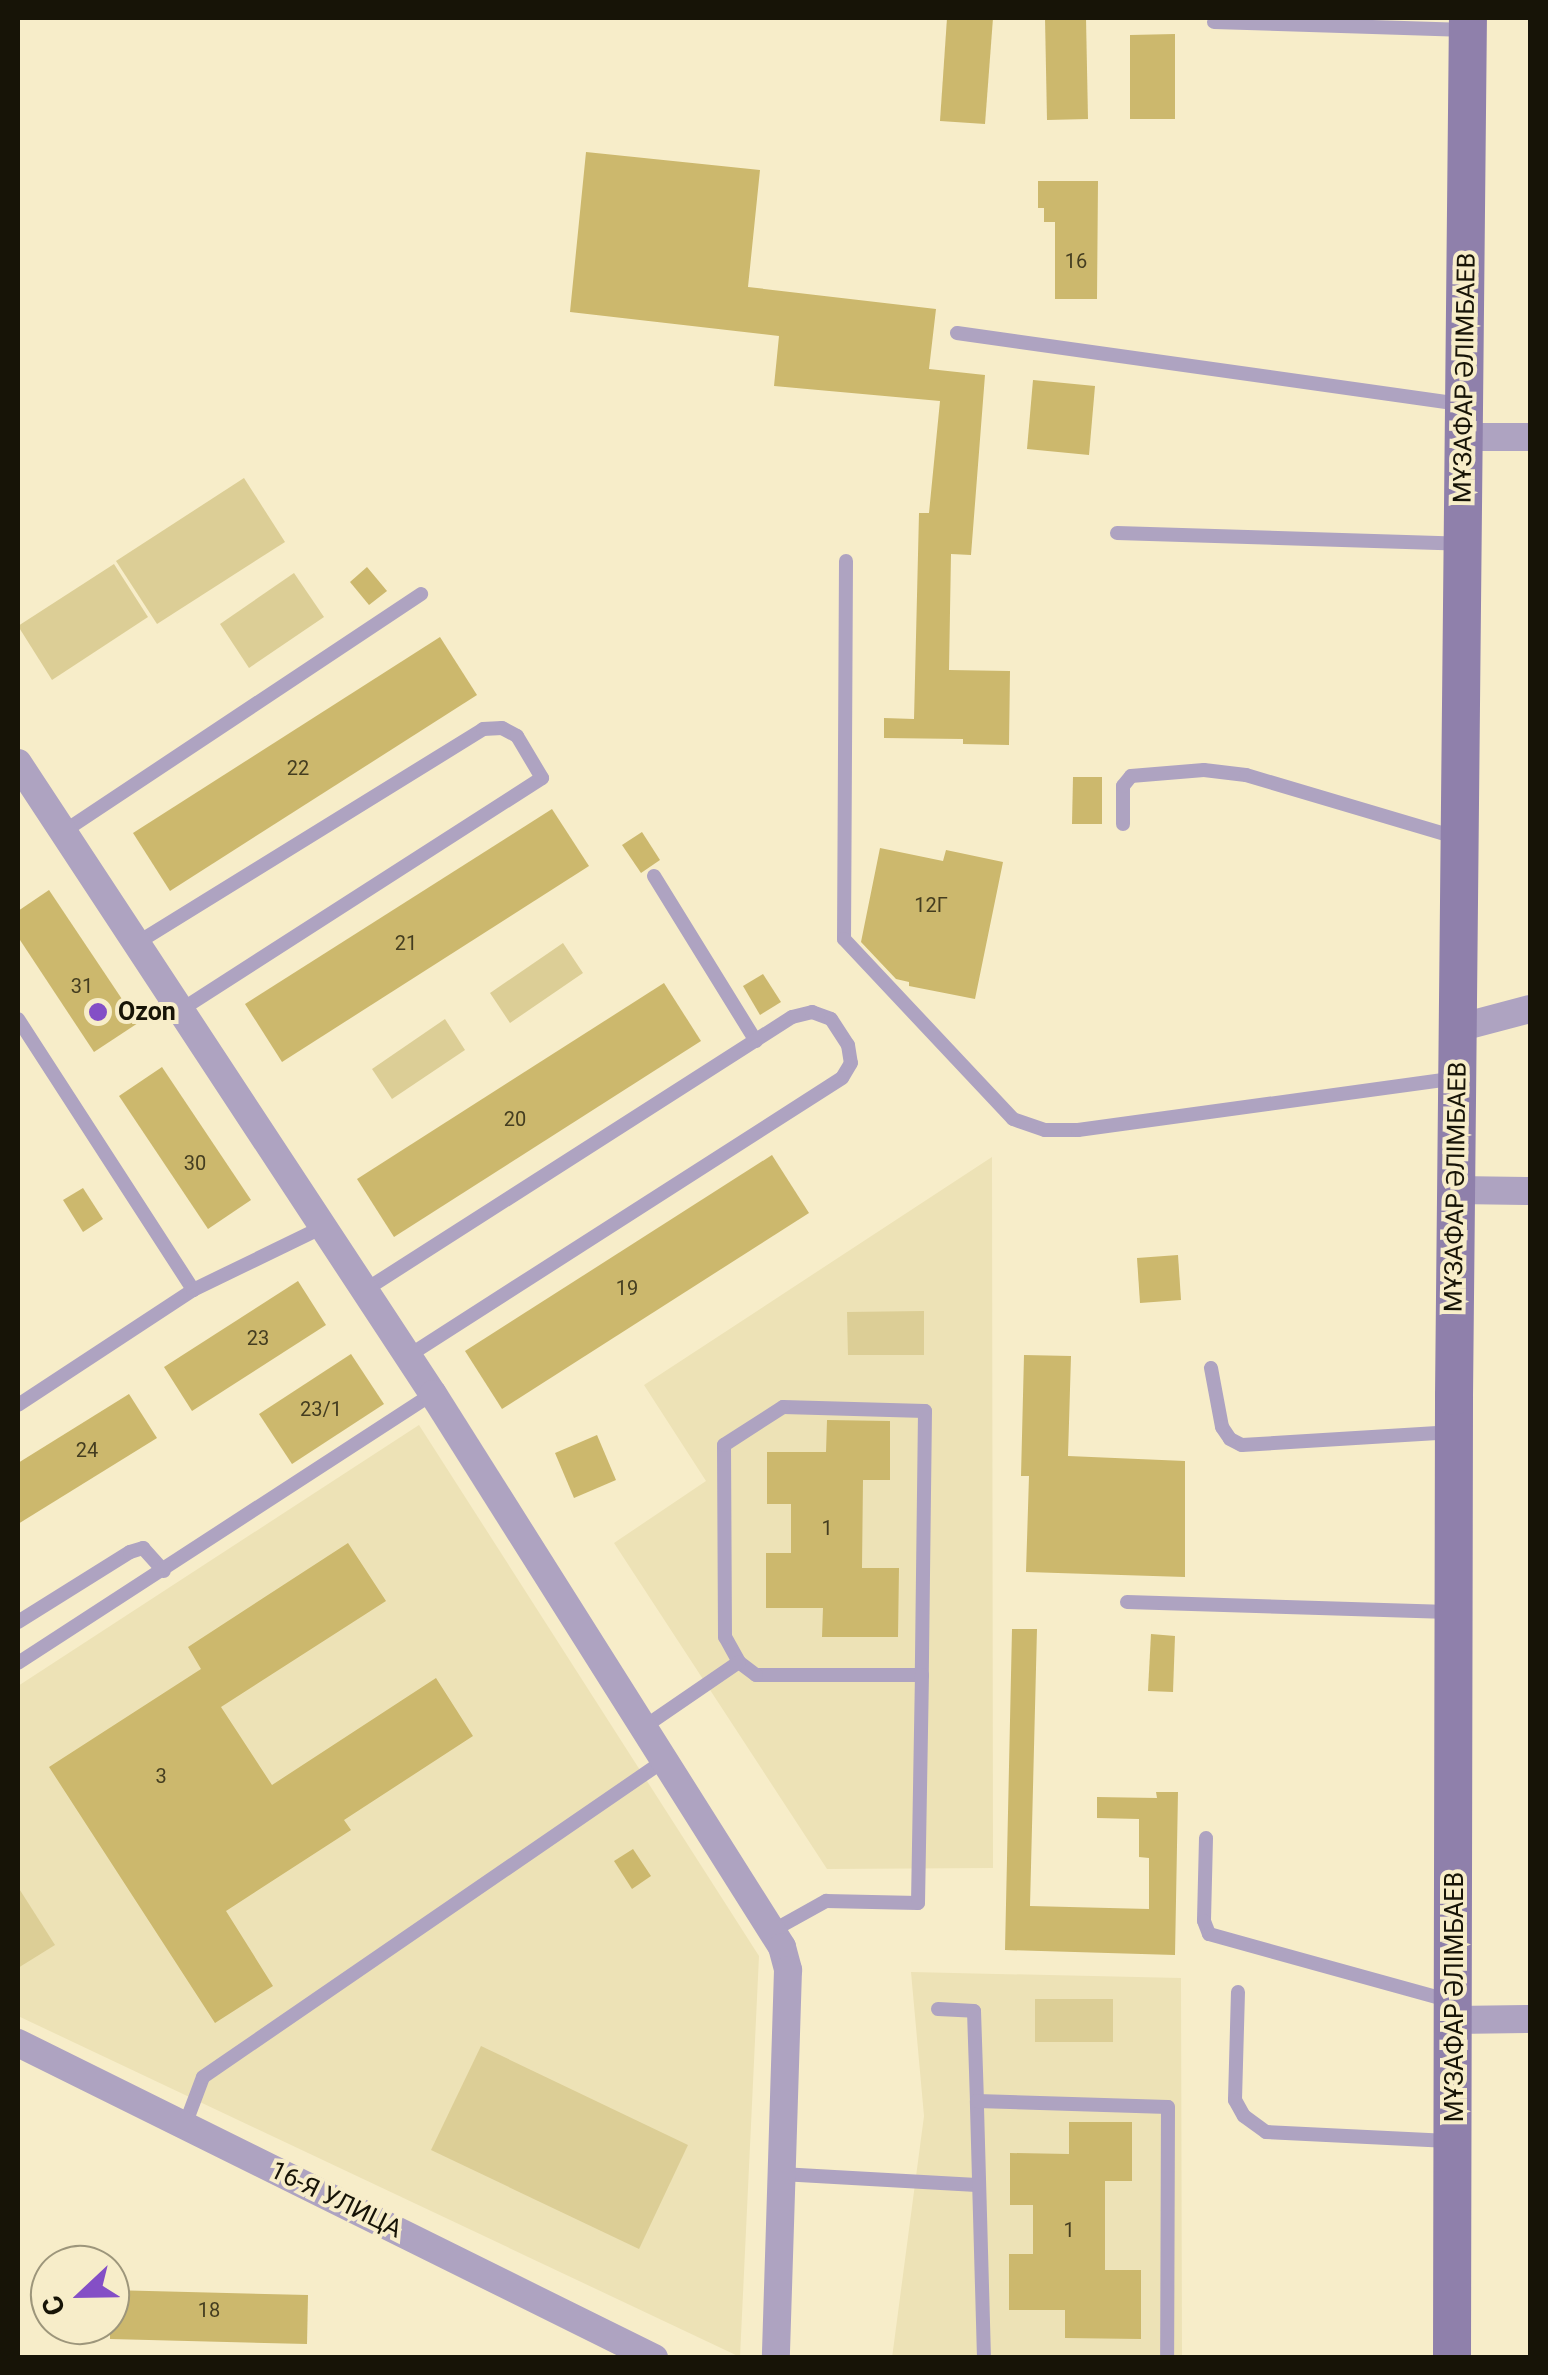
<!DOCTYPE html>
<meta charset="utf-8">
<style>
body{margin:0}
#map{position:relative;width:1548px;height:2375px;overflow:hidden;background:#f7edc9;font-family:Roboto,sans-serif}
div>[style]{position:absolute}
.built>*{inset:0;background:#ede2b6}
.green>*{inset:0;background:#dcce96}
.building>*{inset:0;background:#ccb86d}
.lane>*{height:14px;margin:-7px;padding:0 7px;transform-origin:7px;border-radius:7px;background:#aea3c1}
.street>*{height:28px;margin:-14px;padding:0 14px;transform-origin:14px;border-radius:14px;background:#aea3c1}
.secondary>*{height:38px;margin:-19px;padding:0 19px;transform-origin:19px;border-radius:19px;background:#8f80ab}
.dots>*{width:28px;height:28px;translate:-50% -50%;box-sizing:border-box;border:5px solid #f7edc9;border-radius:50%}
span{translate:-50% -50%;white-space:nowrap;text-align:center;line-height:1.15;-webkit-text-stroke:8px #f7edc9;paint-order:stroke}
.number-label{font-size:20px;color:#443d20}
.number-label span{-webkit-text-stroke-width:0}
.street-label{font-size:25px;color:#171407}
.poi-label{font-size:25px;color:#171407;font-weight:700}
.left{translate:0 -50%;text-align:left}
.frame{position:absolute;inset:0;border:20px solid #171407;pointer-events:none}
.north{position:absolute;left:30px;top:2245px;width:100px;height:100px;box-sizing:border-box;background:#f7edc9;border:2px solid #9d967b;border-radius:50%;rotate:248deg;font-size:28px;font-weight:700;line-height:40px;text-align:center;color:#171407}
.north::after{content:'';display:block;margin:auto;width:35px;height:45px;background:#844fc6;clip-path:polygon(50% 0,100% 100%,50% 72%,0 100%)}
</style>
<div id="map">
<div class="built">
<div style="clip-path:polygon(992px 1157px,993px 1868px,827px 1869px,614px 1543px,706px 1481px,644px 1385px)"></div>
<div style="clip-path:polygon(419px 1425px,759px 1956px,740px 2357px,18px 2016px,18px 1686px)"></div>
<div style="clip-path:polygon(911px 1972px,1181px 1978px,1182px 2357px,892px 2358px,924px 2116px)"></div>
</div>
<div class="green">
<div style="clip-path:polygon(244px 478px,285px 542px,157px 624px,116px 561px)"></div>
<div style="clip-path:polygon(114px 564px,148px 617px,52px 680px,18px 626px)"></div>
<div style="clip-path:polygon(294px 573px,324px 617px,249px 668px,220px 624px)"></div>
<div style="clip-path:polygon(563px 943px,583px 973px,510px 1023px,490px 993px)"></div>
<div style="clip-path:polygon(445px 1019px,465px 1050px,392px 1099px,372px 1069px)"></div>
<div style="clip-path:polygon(924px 1311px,924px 1355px,848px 1355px,847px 1312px)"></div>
<div style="clip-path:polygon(18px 1887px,55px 1945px,18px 1968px)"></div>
<div style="clip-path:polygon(1035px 1999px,1113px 1999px,1113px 2042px,1035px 2042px)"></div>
<div style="clip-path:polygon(481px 2046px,688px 2145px,639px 2249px,431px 2150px)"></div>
</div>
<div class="building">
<div style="clip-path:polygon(947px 18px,993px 18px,985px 124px,940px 121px)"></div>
<div style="clip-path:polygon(1045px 18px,1086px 18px,1088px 119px,1047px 120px)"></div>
<div style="clip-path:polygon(1175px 34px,1175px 119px,1130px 119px,1130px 35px)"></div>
<div style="clip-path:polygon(586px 152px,760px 170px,748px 287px,936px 309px,929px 369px,985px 375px,971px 555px,951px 554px,949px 670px,1010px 671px,1009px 745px,963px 744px,963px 739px,884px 738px,884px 718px,914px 719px,919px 513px,929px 513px,940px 401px,774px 386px,779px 336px,570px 312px)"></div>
<div style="clip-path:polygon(1038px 181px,1098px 181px,1097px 299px,1055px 299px,1055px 222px,1044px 222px,1044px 208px,1038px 208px)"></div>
<div style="clip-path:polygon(1033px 380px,1095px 386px,1089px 455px,1027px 449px)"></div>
<div style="clip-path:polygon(367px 567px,387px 591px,369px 605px,350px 582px)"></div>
<div style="clip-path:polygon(440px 637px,477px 695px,170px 891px,133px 833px)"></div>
<div style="clip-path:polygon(1073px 777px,1102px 777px,1102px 824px,1072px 824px)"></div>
<div style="clip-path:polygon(552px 809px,589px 866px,282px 1062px,245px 1004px)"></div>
<div style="clip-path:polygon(642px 832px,660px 860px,641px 873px,622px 845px)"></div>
<div style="clip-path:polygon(880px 848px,943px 861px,946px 850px,1003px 862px,975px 999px,909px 986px,909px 982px,896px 979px,861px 942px)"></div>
<div style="clip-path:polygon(49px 890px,138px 1023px,94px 1052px,18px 937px,18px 911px)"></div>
<div style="clip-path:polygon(763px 974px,781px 1002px,760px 1015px,743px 986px)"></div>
<div style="clip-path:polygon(664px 983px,701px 1041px,394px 1237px,357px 1179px)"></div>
<div style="clip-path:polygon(162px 1067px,251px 1200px,208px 1229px,119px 1096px)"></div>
<div style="clip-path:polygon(772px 1155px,809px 1213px,502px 1409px,465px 1351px)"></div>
<div style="clip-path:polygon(83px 1188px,103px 1219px,83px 1232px,63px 1200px)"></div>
<div style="clip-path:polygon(1178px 1255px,1181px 1300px,1140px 1303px,1137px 1258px)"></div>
<div style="clip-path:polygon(298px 1281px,326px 1325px,192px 1411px,164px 1367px)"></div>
<div style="clip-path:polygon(351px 1354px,384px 1404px,292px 1464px,259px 1414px)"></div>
<div style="clip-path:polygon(1024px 1355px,1071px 1356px,1068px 1456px,1185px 1461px,1185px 1577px,1026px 1572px,1029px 1476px,1021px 1476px)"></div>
<div style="clip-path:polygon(129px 1394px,157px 1438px,18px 1524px,18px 1463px)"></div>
<div style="clip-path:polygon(827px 1420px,890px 1421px,890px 1480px,863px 1480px,862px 1568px,899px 1568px,898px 1637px,822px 1637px,823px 1608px,766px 1608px,766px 1553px,791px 1553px,791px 1504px,767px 1504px,767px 1452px,826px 1452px)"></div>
<div style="clip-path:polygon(597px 1435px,616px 1480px,574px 1498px,555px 1453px)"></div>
<div style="clip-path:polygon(348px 1543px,386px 1601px,221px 1707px,272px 1785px,436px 1678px,473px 1736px,344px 1820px,351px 1830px,226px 1911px,273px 1986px,215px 2023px,49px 1767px,201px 1669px,188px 1647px)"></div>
<div style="clip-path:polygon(1012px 1629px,1037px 1629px,1030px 1906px,1149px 1909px,1149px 1858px,1139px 1857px,1139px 1819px,1097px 1818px,1097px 1797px,1157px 1798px,1156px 1792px,1178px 1792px,1175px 1955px,1005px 1950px)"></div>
<div style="clip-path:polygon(1151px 1634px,1175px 1636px,1173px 1692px,1148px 1691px)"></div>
<div style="clip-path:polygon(633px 1849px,651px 1876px,632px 1889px,614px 1861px)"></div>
<div style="clip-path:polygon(1069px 2122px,1132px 2122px,1132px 2181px,1105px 2181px,1105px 2270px,1141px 2270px,1141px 2339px,1065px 2338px,1065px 2310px,1009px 2310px,1009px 2254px,1033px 2254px,1033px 2205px,1010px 2205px,1010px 2153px,1069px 2154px)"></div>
<div style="clip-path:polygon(110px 2290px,308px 2295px,307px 2344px,110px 2339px)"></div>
</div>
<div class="lane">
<div style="left:1214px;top:22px;width:253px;rotate:1.8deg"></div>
<div style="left:957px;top:333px;width:508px;rotate:8.03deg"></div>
<div style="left:1117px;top:533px;width:345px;rotate:1.8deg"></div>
<div style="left:846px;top:561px;width:378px;rotate:90.3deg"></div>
<div style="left:844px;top:939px;width:247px;rotate:46.8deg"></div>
<div style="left:1013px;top:1119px;width:34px;rotate:19deg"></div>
<div style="left:1045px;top:1130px;width:33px"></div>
<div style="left:1078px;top:1130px;width:383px;rotate:-7.8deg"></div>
<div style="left:1123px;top:824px;width:38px;rotate:-90deg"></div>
<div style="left:1123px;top:786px;width:13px;rotate:-51deg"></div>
<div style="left:1131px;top:776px;width:73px;rotate:-4.7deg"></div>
<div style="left:1204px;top:770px;width:42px;rotate:6.8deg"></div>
<div style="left:1246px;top:775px;width:218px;rotate:16.5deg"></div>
<div style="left:63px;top:832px;width:430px;rotate:-33.6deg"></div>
<div style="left:654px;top:876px;width:194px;rotate:58.3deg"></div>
<div style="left:137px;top:943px;width:407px;rotate:-31.7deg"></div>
<div style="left:483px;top:729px;width:19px;rotate:-3deg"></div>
<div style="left:502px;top:728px;width:17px;rotate:28deg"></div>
<div style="left:517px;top:736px;width:49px;rotate:59.2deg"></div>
<div style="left:542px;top:778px;width:430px;rotate:147.3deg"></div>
<div style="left:18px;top:1019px;width:323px;rotate:57.1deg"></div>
<div style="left:365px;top:1290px;width:507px;rotate:-32.59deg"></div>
<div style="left:792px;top:1017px;width:21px;rotate:-14deg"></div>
<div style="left:812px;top:1012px;width:20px;rotate:20deg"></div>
<div style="left:831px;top:1019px;width:31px;rotate:57deg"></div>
<div style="left:848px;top:1045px;width:18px;rotate:81deg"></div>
<div style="left:851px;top:1063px;width:17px;rotate:121deg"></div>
<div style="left:842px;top:1078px;width:515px;rotate:147.36deg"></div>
<div style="left:1211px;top:1368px;width:60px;rotate:79.4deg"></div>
<div style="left:1222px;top:1427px;width:14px;rotate:56deg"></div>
<div style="left:1230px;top:1439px;width:13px;rotate:27deg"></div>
<div style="left:1242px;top:1445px;width:212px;rotate:-3.5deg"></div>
<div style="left:18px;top:1405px;width:209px;rotate:-33.3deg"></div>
<div style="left:193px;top:1290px;width:144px;rotate:-25.9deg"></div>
<div style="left:783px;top:1407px;width:142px;rotate:1.6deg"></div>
<div style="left:925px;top:1411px;width:264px;rotate:90.7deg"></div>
<div style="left:922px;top:1675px;width:166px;rotate:180deg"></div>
<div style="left:756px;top:1675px;width:21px;rotate:-143deg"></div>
<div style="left:739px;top:1662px;width:29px;rotate:-119deg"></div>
<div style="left:725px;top:1637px;width:192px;rotate:-90.3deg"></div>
<div style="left:724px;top:1445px;width:70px;rotate:-32.8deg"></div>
<div style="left:1127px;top:1602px;width:322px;rotate:1.8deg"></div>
<div style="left:18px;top:1622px;width:132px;rotate:-32deg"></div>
<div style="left:130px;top:1552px;width:14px;rotate:-17deg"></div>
<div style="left:143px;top:1548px;width:31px;rotate:48deg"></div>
<div style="left:18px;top:1663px;width:495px;rotate:-33deg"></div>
<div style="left:644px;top:1727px;width:115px;rotate:-34.4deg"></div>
<div style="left:1206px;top:1838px;width:83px;rotate:91.4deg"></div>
<div style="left:1204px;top:1921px;width:14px;rotate:69deg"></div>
<div style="left:1209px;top:1934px;width:250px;rotate:15.5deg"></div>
<div style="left:772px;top:1931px;width:62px;rotate:-29.1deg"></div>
<div style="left:826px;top:1901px;width:92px;rotate:1.2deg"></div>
<div style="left:918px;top:1903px;width:228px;rotate:-89deg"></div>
<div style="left:1238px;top:1992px;width:108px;rotate:91.6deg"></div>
<div style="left:1235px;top:2100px;width:18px;rotate:61deg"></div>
<div style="left:1244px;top:2116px;width:27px;rotate:36deg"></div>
<div style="left:1266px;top:2132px;width:183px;rotate:2.8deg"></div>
<div style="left:938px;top:2009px;width:36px;rotate:3deg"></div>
<div style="left:974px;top:2011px;width:90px;rotate:88.1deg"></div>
<div style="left:185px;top:2125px;width:51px;rotate:-69.4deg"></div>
<div style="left:203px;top:2077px;width:560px;rotate:-34.46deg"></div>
<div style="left:781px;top:2174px;width:196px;rotate:3.2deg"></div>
<div style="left:984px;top:2358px;width:257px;rotate:-91.6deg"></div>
<div style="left:977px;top:2101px;width:191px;rotate:1.8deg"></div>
<div style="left:1168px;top:2107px;width:251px;rotate:90.2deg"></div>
</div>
<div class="street">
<div style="left:1464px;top:437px;width:66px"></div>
<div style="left:18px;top:763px;width:755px;rotate:56.67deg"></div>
<div style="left:433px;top:1394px;width:654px;rotate:57.74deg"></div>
<div style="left:782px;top:1947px;width:24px;rotate:75deg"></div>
<div style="left:788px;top:1970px;width:388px;rotate:91.8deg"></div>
<div style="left:1458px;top:1028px;width:74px;rotate:-14.8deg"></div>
<div style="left:1457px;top:1190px;width:73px;rotate:0.8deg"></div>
<div style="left:1455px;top:2020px;width:75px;rotate:-0.8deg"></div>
<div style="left:18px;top:2043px;width:710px;rotate:26.35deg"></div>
</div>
<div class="secondary">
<div style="left:1452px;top:2358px;width:962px;rotate:-89.88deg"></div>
<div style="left:1454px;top:1396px;width:1378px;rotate:-89.42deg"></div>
</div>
<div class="dots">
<div style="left:98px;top:1012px;background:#844fc6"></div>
</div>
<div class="number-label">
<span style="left:1076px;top:261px">16</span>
<span style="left:298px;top:768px">22</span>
<span style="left:931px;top:905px">12Г</span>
<span style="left:406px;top:943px">21</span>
<span style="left:82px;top:986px">31</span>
<span style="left:515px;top:1119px">20</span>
<span style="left:195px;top:1163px">30</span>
<span style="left:627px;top:1288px">19</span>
<span style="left:258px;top:1338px">23</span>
<span style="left:321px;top:1409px">23/1</span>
<span style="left:87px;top:1450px">24</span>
<span style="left:827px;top:1528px">1</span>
<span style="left:161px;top:1776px">3</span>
<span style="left:1069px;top:2230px">1</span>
<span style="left:209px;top:2310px">18</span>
</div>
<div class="street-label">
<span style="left:1465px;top:378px;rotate:-89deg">МҰЗАФАР ӘЛІМБАЕВ</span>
<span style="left:1456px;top:1187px;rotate:-89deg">МҰЗАФАР ӘЛІМБАЕВ</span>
<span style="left:1455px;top:1997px;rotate:-90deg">МҰЗАФАР ӘЛІМБАЕВ</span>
<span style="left:336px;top:2200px;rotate:26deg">16-Я УЛИЦА</span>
</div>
<div class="poi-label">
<span class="left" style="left:118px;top:1012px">Ozon</span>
</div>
<div class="frame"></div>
<div class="north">С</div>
</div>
